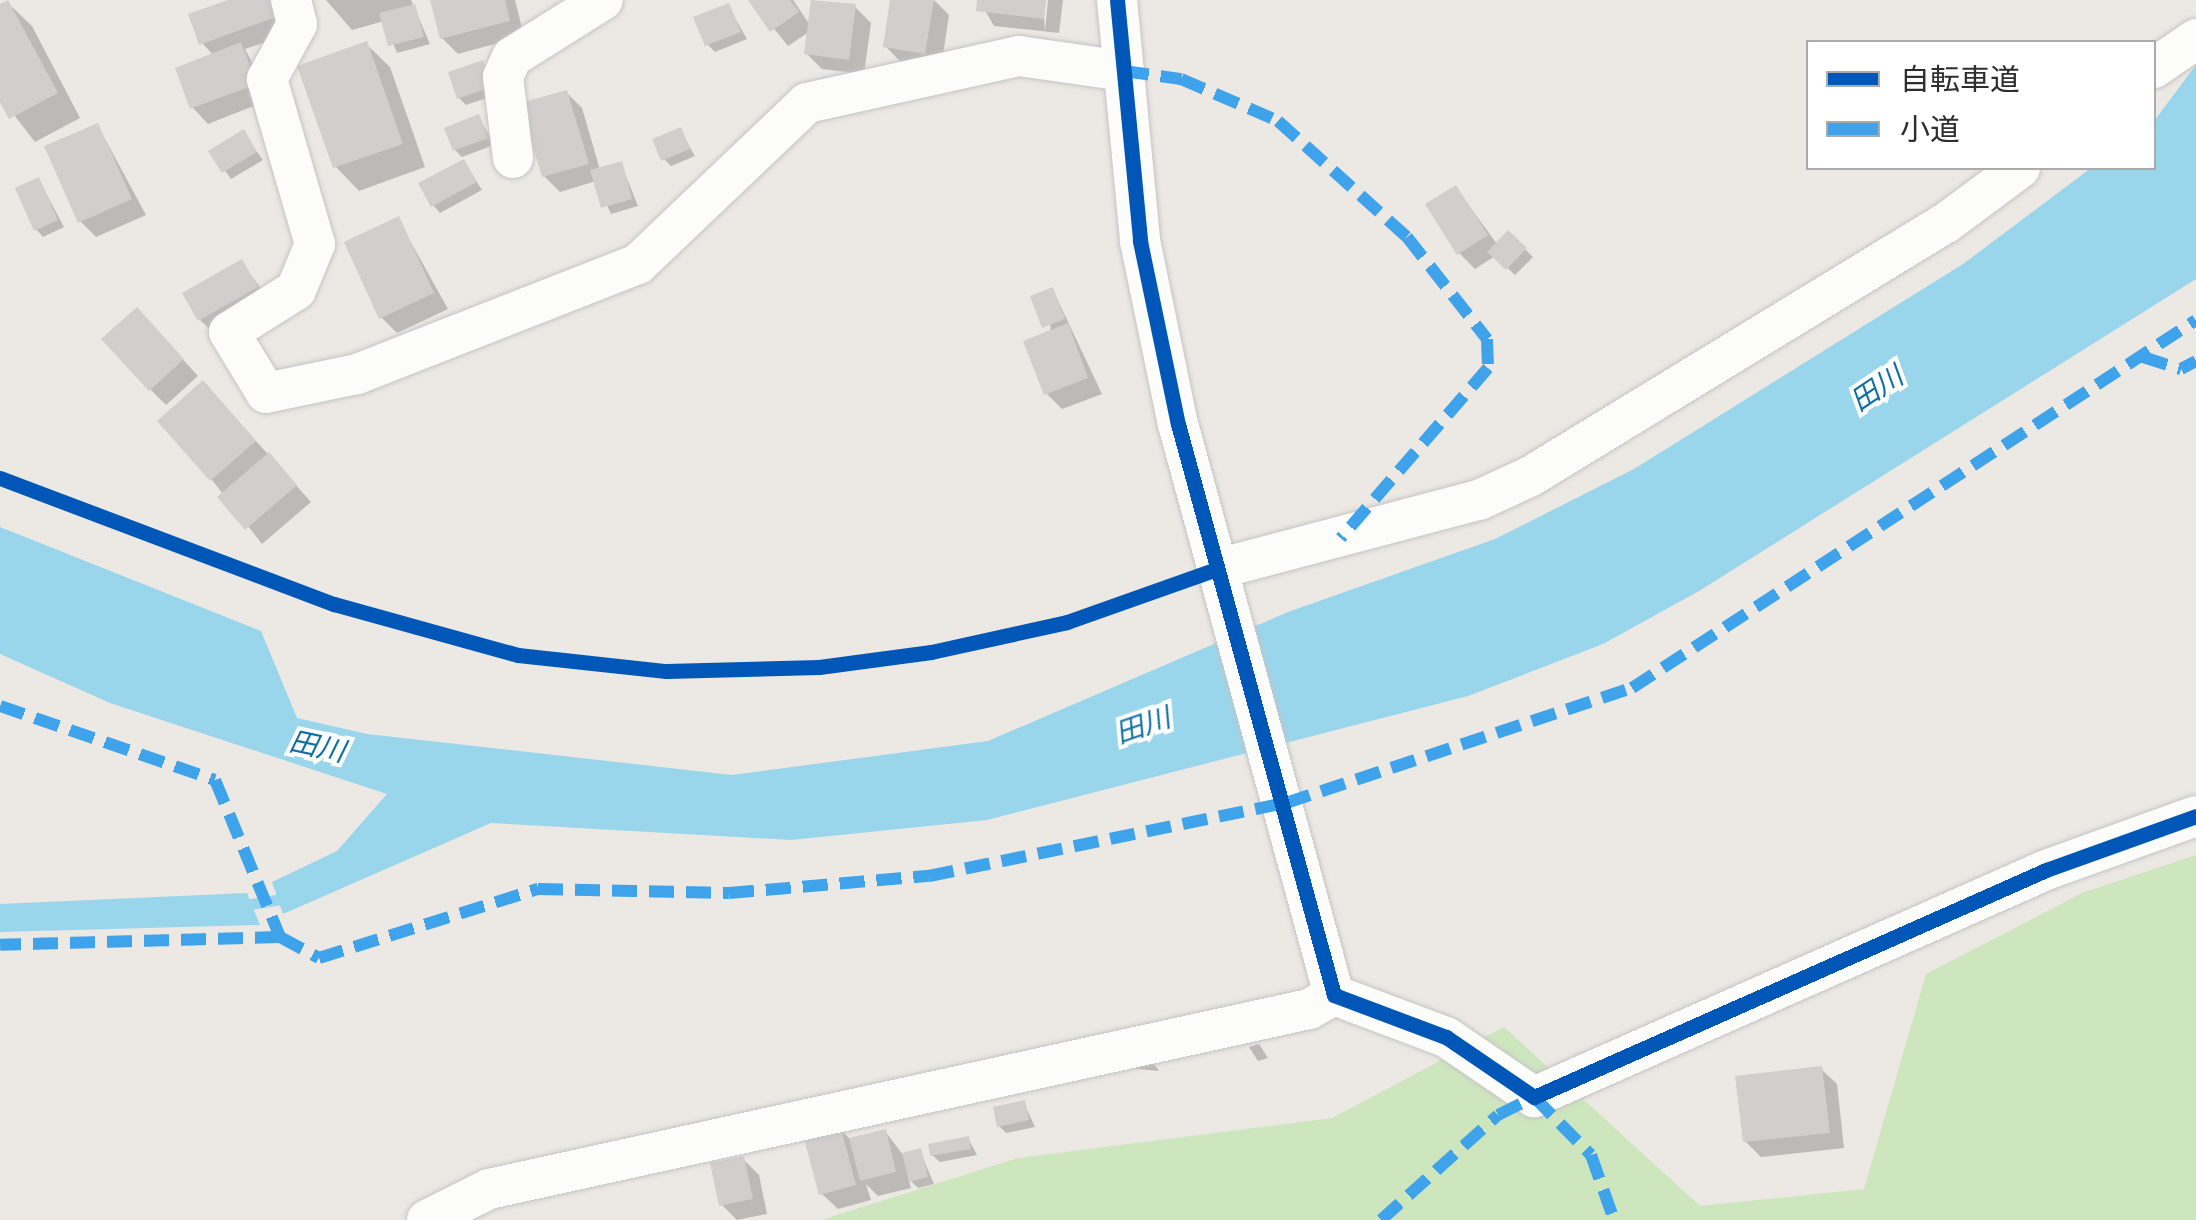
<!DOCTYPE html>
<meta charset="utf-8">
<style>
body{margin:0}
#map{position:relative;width:2196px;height:1220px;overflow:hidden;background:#ece8e4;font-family:Poppins,"Noto Sans JP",sans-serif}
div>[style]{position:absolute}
.green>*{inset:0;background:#cee6be}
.water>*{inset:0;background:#99d6ec}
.shadow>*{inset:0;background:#0003}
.stream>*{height:11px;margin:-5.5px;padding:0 5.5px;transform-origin:5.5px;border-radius:5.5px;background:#99d6ec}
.building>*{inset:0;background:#d1cecb}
.roads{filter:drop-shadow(0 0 2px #c5c4c5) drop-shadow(0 0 2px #c5c4c5)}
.minor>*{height:40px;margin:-20px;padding:0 20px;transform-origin:20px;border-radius:20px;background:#fcfcfb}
.quiet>*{height:12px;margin-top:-6px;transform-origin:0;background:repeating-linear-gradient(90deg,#3ea3eb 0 25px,transparent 0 37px)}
.cycleway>*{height:15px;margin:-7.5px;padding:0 7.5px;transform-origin:7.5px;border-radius:7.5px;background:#0057b8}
span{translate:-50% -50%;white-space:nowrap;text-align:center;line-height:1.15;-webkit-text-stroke:8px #fff;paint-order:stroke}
.water-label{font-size:28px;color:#0d6fa3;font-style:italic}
.legend{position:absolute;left:1806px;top:40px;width:350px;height:130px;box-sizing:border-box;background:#fff;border:2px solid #ababab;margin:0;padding:12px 18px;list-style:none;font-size:30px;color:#2e2e2e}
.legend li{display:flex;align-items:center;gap:20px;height:50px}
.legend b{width:50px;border:2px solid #ababab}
</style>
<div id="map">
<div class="green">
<div style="clip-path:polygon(2196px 855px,2196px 1220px,821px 1220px,1018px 1158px,1332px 1118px,1504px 1027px,1700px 1206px,1864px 1189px,1926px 974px,2082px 893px)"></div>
</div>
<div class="water">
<div style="clip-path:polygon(2196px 65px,2196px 279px,1699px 591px,1603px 644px,1468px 696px,987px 820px,791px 840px,491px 823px,283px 914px,272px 882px,337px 851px,387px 794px,110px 703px,0 654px,0 527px,261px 631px,297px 718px,367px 734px,732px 775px,988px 741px,1288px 612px,1495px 539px,1634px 469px,1963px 264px,2091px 168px,2154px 168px,2154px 121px)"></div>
<div style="clip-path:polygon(247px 893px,260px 925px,0 932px,0 904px)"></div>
</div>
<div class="shadow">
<div style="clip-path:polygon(236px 0,279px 0,294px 32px,245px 49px,271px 99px,208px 124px,193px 108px,214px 56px,202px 43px)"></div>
<div style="clip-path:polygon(326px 0,411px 0,430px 44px,397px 53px,384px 21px,352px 30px)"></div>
<div style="clip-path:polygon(432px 0,515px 0,524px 36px,458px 54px,442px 38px)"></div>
<div style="clip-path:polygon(751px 0,793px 0,810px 25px,855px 7px,871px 23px,864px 74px,822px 69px,806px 53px,809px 32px,788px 46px)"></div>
<div style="clip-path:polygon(893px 0,934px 0,949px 15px,941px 68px,901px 62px,885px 46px)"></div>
<div style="clip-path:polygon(979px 0,1043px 0,1045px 31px,1048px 0,1063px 0,1059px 33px,994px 26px)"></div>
<div style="clip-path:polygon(8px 3px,32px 26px,80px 118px,35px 142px,0 97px,0 7px)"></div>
<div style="clip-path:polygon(728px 6px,747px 39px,715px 52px,708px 45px)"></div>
<div style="clip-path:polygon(366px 44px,390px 67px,425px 167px,359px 191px,336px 167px)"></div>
<div style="clip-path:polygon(482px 63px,498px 94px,466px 105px,459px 98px)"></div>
<div style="clip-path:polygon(567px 93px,582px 108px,600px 170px,621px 164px,638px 206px,611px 214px,596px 181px,560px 192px,544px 176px)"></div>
<div style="clip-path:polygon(479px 117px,494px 145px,462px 157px,455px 150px)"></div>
<div style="clip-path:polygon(98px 126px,146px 215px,96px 237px,80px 221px)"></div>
<div style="clip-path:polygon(680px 130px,695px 156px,671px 166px,664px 159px)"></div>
<div style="clip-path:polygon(243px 132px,263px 160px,231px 179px,212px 152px)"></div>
<div style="clip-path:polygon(464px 162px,482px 190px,440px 213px,433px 205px)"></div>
<div style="clip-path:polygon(39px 180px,64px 227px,43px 237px,36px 229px)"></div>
<div style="clip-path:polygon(1456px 188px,1497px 244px,1508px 233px,1533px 257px,1515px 275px,1495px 256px,1475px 269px,1459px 253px)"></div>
<div style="clip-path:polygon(398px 219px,448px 309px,397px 333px,381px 317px)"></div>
<div style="clip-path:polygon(241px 262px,272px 303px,216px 335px,200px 320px)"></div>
<div style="clip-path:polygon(1053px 290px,1102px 394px,1062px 409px,1046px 393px)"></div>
<div style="clip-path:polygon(152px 326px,198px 376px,166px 405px,150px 389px)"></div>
<div style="clip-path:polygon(218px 399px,311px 502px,262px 544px,212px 480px)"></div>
<div style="clip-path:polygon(1259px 1044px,1268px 1058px,1258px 1061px,1249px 1047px)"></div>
<div style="clip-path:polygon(1150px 1059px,1159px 1071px,1128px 1068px)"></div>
<div style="clip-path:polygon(1821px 1069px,1837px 1084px,1844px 1148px,1761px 1157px,1745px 1141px)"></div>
<div style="clip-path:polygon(1024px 1103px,1035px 1127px,1006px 1133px,999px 1126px)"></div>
<div style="clip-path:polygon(839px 1128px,851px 1140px,885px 1131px,903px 1155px,920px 1151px,934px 1184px,918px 1188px,908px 1178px,911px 1188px,878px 1196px,866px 1184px,871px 1200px,838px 1209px,822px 1194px)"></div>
<div style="clip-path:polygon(968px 1138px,977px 1155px,940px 1162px,932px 1155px)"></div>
<div style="clip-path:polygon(743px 1159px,759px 1175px,767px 1214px,737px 1220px,721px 1204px)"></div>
</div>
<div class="stream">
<div style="left:238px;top:906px;width:57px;rotate:-9.1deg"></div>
</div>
<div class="building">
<div style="clip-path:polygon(8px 0,58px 93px,9px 119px,0 102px,0 4px)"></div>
<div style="clip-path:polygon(228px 0,274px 0,279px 16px,199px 45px,188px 14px)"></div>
<div style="clip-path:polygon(430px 0,505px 0,510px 21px,440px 39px)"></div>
<div style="clip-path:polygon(748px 0,790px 0,799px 12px,770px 32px)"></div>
<div style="clip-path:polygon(811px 0,856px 4px,849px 60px,804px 54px)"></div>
<div style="clip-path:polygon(890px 0,934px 0,925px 54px,883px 47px)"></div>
<div style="clip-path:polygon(977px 0,1046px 0,1044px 19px,976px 11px)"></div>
<div style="clip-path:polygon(729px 3px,741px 32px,705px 46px,693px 17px)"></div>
<div style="clip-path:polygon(415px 4px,424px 37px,388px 46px,379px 13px)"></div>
<div style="clip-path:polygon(367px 41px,403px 144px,333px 168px,297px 66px)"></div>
<div style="clip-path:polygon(241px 42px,257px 84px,190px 109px,175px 68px)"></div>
<div style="clip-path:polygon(483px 60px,492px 87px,457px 99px,448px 72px)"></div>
<div style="clip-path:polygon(567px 90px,589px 164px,542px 177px,520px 103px)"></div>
<div style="clip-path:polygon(479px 114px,488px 138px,453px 151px,444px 128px)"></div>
<div style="clip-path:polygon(98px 123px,132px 199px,78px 223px,44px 146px)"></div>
<div style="clip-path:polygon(681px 127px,690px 149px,661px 161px,652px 139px)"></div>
<div style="clip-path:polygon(244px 129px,257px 152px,222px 173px,208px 151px)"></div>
<div style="clip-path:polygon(464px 159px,477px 182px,431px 207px,418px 183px)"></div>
<div style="clip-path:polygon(622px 161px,632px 199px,601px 208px,590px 170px)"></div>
<div style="clip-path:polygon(39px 177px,58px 220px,34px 231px,15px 188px)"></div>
<div style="clip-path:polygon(1456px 185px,1488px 235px,1457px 255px,1425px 204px)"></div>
<div style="clip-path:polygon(399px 216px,434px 293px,379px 319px,344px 242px)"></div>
<div style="clip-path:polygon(1508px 230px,1527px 248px,1506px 270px,1487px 252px)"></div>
<div style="clip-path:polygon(242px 259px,258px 287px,198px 321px,182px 293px)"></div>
<div style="clip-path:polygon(1053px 287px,1065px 319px,1042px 328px,1030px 296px)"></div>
<div style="clip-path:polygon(137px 307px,184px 359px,149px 391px,101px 339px)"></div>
<div style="clip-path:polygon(1068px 323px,1088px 378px,1044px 395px,1023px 341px)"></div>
<div style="clip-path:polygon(203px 380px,256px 441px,210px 481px,157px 421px)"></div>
<div style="clip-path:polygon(269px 452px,297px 485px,245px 530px,217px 497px)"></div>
<div style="clip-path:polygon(1822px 1066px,1830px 1133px,1743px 1142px,1735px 1076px)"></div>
<div style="clip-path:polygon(1025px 1100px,1029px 1120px,997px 1127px,993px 1107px)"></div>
<div style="clip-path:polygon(840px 1125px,856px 1185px,819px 1195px,803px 1135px)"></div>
<div style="clip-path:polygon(886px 1129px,896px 1172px,860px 1181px,849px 1138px)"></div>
<div style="clip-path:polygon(969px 1136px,971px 1149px,930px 1156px,928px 1144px)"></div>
<div style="clip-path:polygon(921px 1148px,928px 1177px,909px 1182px,902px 1153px)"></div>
<div style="clip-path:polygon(744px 1156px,753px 1199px,719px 1206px,710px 1163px)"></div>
</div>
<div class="roads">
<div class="minor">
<div style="left:291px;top:0;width:25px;rotate:76deg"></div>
<div style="left:297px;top:24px;width:63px;rotate:118.6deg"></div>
<div style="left:267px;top:79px;width:172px;rotate:73.8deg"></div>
<div style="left:315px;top:244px;width:50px;rotate:112.4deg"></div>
<div style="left:296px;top:290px;width:79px;rotate:147.9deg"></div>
<div style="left:229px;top:332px;width:71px;rotate:58.8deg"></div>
<div style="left:266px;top:393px;width:93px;rotate:-11.8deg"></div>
<div style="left:357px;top:374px;width:302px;rotate:-21.4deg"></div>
<div style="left:638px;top:264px;width:233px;rotate:-43.6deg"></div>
<div style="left:807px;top:103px;width:217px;rotate:-12.5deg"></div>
<div style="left:1019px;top:56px;width:106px;rotate:8.1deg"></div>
<div style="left:1117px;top:0;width:242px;rotate:84.5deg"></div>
<div style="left:1140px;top:241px;width:187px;rotate:78.3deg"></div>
<div style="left:1178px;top:424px;width:592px;rotate:74.72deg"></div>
<div style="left:1334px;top:995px;width:120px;rotate:20.6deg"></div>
<div style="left:1446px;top:1037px;width:107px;rotate:34.3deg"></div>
<div style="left:1534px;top:1097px;width:560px;rotate:-23.91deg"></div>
<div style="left:2046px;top:870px;width:159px;rotate:-19.8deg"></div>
<div style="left:2154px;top:68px;width:51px;rotate:-34.6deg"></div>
<div style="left:513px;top:158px;width:82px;rotate:-97deg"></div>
<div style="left:503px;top:77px;width:22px;rotate:-66deg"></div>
<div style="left:512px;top:57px;width:107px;rotate:-32.1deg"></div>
<div style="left:1217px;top:569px;width:271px;rotate:-14.8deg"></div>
<div style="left:1479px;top:500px;width:57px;rotate:-24.8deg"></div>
<div style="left:1531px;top:476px;width:486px;rotate:-31.4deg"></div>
<div style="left:1946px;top:223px;width:92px;rotate:-36.6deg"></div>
<div style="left:427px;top:1220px;width:69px;rotate:-26.6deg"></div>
<div style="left:489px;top:1189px;width:840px;rotate:-12.38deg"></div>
<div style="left:1309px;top:1009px;width:29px;rotate:-29deg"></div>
</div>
</div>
<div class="quiet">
<div style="left:1124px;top:71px;width:58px;rotate:8deg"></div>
<div style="left:1181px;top:79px;width:106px;rotate:23.4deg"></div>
<div style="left:1278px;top:121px;width:173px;rotate:42deg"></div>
<div style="left:1407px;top:237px;width:130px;rotate:51.9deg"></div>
<div style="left:1487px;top:339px;width:29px;rotate:88deg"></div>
<div style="left:1488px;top:368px;width:225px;rotate:130.9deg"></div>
<div style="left:2143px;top:357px;width:40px;rotate:18deg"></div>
<div style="left:2181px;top:369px;width:17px;rotate:-28deg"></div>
<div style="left:0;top:706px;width:227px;rotate:19deg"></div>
<div style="left:215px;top:780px;width:170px;rotate:67.5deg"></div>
<div style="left:280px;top:937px;width:280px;rotate:178.4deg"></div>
<div style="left:280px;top:937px;width:44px;rotate:28.3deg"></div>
<div style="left:319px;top:958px;width:230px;rotate:-17.5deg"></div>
<div style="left:538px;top:889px;width:191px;rotate:1.2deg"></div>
<div style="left:729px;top:893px;width:201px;rotate:-4.9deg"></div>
<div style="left:929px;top:876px;width:364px;rotate:-11.6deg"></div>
<div style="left:1286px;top:803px;width:365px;rotate:-18.4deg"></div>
<div style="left:1632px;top:688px;width:673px;rotate:-33.12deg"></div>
<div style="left:1381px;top:1220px;width:157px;rotate:-41.9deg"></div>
<div style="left:1498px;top:1115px;width:40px;rotate:-26.6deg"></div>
<div style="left:1534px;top:1097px;width:81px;rotate:45.5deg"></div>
<div style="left:1591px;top:1155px;width:69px;rotate:70.5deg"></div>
</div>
<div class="cycleway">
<div style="left:1117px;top:0;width:242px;rotate:84.5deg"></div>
<div style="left:1140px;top:241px;width:187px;rotate:78.3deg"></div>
<div style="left:1178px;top:424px;width:592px;rotate:74.72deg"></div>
<div style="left:1334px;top:995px;width:120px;rotate:20.6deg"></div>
<div style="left:1446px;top:1037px;width:107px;rotate:34.3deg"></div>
<div style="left:1534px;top:1097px;width:560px;rotate:-23.91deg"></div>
<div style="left:2046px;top:870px;width:159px;rotate:-19.8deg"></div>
<div style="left:0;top:478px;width:357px;rotate:20.7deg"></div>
<div style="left:334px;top:604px;width:191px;rotate:15.5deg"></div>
<div style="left:518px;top:655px;width:149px;rotate:6.2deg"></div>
<div style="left:666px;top:671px;width:153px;rotate:-1.5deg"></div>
<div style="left:819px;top:667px;width:113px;rotate:-7.6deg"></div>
<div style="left:931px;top:652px;width:139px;rotate:-12.4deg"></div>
<div style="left:1067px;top:622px;width:159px;rotate:-19.5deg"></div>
</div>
<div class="water-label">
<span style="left:1877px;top:389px;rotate:-34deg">田川</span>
<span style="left:1143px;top:726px;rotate:-19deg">田川</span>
<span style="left:317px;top:747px;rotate:12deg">田川</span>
</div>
<ul class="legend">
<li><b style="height:12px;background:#0057b8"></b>自転車道</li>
<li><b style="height:12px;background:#3ea3eb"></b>小道</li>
</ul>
</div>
